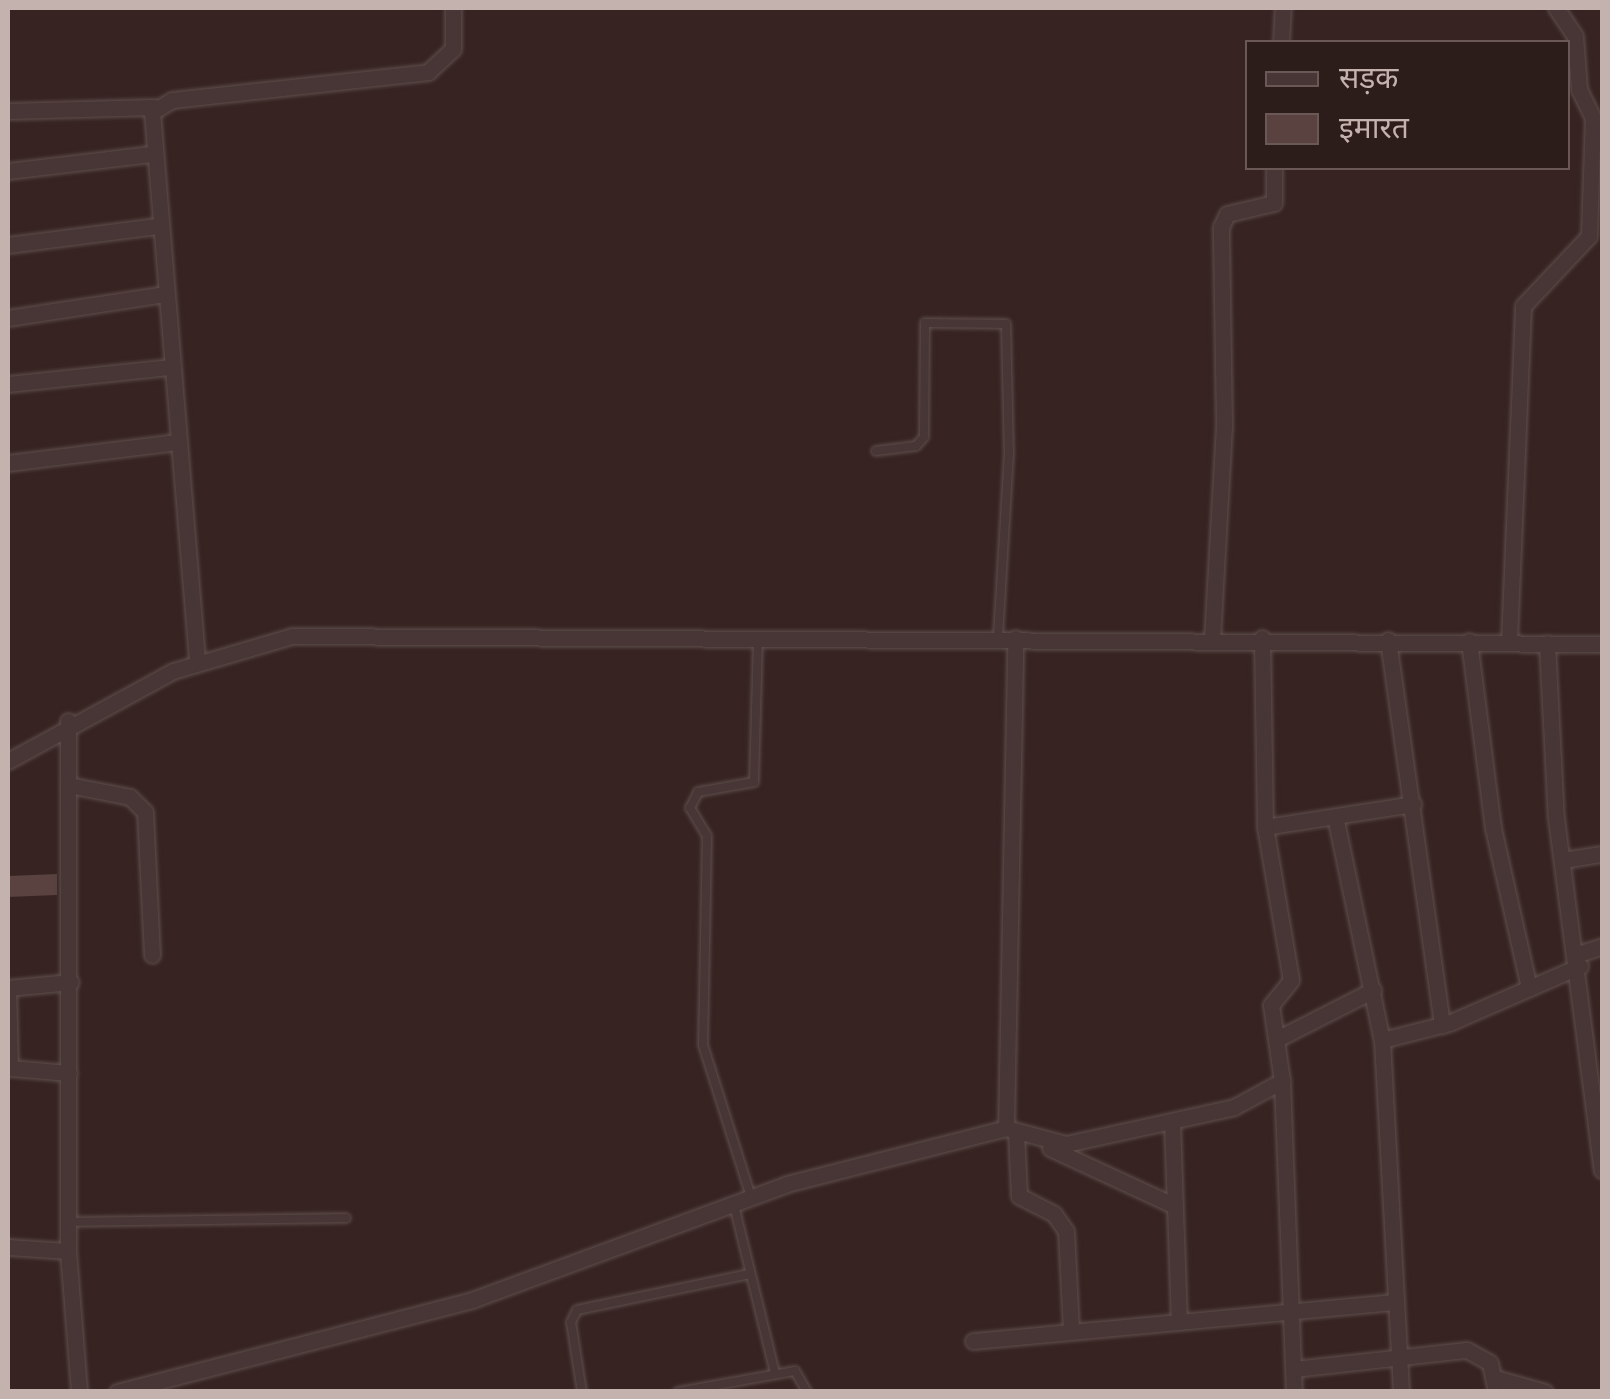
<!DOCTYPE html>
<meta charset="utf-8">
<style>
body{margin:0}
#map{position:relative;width:1610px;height:1399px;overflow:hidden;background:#362322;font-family:Mulish,"Noto Sans Devanagari",sans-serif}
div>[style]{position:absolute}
.building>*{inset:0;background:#594240}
.roads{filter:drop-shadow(0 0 2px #5f4f4c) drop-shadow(0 0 2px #5f4f4c)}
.service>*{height:8px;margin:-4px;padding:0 4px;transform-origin:4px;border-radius:4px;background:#473635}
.minor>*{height:15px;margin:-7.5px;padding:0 7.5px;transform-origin:7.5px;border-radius:7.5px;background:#473635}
span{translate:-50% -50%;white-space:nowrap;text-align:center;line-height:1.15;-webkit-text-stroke:9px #2c1c1a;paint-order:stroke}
.frame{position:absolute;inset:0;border:10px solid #c4b2af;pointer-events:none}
.legend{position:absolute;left:1245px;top:40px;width:325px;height:130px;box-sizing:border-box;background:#2c1c1a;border:2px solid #695856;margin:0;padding:12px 18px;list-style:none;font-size:30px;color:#c4b2af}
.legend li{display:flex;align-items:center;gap:20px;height:50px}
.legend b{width:50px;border:2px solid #695856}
</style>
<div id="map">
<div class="building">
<div style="clip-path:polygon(57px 874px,57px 895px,8px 897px,8px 876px)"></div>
</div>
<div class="roads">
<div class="service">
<div style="left:876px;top:451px;width:40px;rotate:-7.1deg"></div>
<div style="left:916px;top:446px;width:12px;rotate:-48deg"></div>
<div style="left:924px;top:437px;width:114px;rotate:-89.5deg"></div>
<div style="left:925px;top:323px;width:81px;rotate:0.7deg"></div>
<div style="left:1006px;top:324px;width:128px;rotate:88.7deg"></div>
<div style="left:1009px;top:452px;width:186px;rotate:93.4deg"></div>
<div style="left:751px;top:1197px;width:159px;rotate:-107.5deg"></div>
<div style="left:703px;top:1045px;width:209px;rotate:-88.9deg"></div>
<div style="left:707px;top:836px;width:33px;rotate:-121deg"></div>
<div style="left:690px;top:808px;width:18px;rotate:-63deg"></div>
<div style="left:698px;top:792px;width:57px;rotate:-10.1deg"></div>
<div style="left:754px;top:782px;width:144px;rotate:-88.4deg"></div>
<div style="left:734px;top:1205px;width:173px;rotate:76.3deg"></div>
<div style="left:68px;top:1222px;width:278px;rotate:-0.8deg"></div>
<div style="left:582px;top:1392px;width:71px;rotate:-98.9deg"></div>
<div style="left:571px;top:1322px;width:13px;rotate:-63deg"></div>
<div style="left:577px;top:1310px;width:176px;rotate:-11.8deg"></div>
<div style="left:678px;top:1392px;width:119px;rotate:-10.2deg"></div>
<div style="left:795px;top:1371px;width:24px;rotate:60deg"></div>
</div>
<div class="minor">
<div style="left:1281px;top:42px;width:34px;rotate:-87deg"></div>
<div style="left:8px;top:111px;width:146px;rotate:-1.6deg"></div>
<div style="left:8px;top:171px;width:144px;rotate:-6.8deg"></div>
<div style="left:8px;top:245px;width:150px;rotate:-7.3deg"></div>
<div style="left:8px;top:318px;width:158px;rotate:-8.7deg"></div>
<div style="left:8px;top:384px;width:164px;rotate:-6deg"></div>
<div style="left:8px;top:463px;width:170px;rotate:-7.1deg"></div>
<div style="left:1212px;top:640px;width:214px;rotate:-86.8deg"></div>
<div style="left:1224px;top:426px;width:199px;rotate:-90.9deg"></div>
<div style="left:1221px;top:227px;width:14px;rotate:-65deg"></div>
<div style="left:1227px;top:214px;width:48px;rotate:-13.2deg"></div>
<div style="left:1274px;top:203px;width:35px;rotate:-90deg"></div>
<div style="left:1388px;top:640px;width:389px;rotate:82deg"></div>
<div style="left:1469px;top:641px;width:189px;rotate:82.7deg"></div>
<div style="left:1493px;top:828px;width:164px;rotate:77.3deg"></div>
<div style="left:1509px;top:642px;width:336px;rotate:-87.6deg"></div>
<div style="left:1523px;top:306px;width:96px;rotate:-46.7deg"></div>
<div style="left:1589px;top:236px;width:118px;rotate:-88.1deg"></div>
<div style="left:1593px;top:118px;width:32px;rotate:-116deg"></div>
<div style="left:1579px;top:89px;width:53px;rotate:-94.3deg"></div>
<div style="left:1575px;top:36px;width:34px;rotate:-124deg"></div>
<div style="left:1547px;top:643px;width:175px;rotate:87.1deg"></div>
<div style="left:1556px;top:818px;width:355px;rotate:82.6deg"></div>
<div style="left:197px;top:660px;width:550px;rotate:-94.69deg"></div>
<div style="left:152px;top:112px;width:23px;rotate:-31deg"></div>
<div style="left:172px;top:100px;width:258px;rotate:-6.2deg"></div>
<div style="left:428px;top:72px;width:34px;rotate:-43deg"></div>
<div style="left:453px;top:49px;width:41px;rotate:-90deg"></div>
<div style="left:68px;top:721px;width:530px;rotate:90deg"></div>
<div style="left:68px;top:1251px;width:141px;rotate:85.5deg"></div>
<div style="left:8px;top:761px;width:188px;rotate:-28.6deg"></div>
<div style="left:173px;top:671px;width:124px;rotate:-16.4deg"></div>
<div style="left:292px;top:636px;width:1310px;rotate:0.35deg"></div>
<div style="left:69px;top:785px;width:62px;rotate:11.1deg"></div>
<div style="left:130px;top:797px;width:21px;rotate:45deg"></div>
<div style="left:145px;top:812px;width:143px;rotate:87.2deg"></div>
<div style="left:1335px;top:816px;width:229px;rotate:78.2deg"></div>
<div style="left:1382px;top:1040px;width:353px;rotate:86.9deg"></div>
<div style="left:1265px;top:827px;width:150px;rotate:-8.8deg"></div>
<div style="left:1563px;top:860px;width:39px;rotate:-9deg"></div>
<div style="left:1578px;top:954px;width:25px;rotate:-18deg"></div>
<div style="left:1277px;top:1039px;width:108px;rotate:-27deg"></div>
<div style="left:1382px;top:1040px;width:69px;rotate:-14.2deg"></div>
<div style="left:1449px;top:1023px;width:143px;rotate:-23.5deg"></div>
<div style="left:69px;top:1073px;width:59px;rotate:-175.2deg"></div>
<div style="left:10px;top:1068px;width:80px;rotate:-91.4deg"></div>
<div style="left:8px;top:988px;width:63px;rotate:-5.4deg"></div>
<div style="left:1282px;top:1081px;width:311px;rotate:87.8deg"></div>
<div style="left:1172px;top:1122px;width:196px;rotate:88deg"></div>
<div style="left:1006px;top:1128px;width:62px;rotate:14.9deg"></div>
<div style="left:1066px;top:1144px;width:172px;rotate:-12.4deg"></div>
<div style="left:1234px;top:1107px;width:55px;rotate:-28.4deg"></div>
<div style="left:1282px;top:1081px;width:77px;rotate:-98.2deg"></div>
<div style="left:1271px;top:1005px;width:32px;rotate:-51deg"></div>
<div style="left:1291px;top:980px;width:155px;rotate:-99.6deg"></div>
<div style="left:1265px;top:827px;width:189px;rotate:-90.9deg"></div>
<div style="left:1016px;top:1133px;width:63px;rotate:87.3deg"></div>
<div style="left:1019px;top:1196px;width:39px;rotate:27deg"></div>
<div style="left:1054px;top:1214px;width:21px;rotate:55deg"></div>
<div style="left:1066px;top:1231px;width:99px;rotate:87.1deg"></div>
<div style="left:1050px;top:1148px;width:136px;rotate:24.9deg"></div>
<div style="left:8px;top:1247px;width:60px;rotate:3.8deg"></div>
<div style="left:973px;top:1341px;width:423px;rotate:-5.3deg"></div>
<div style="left:1294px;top:1369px;width:174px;rotate:-6.3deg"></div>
<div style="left:1467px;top:1350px;width:26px;rotate:29deg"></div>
<div style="left:1490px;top:1363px;width:30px;rotate:78deg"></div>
<div style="left:1495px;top:1378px;width:52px;rotate:15.6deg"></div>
<div style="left:117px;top:1392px;width:367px;rotate:-14.5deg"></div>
<div style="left:472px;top:1300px;width:336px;rotate:-20.2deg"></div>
<div style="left:787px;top:1184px;width:226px;rotate:-14.3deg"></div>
<div style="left:1006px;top:1128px;width:490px;rotate:-88.9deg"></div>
</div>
</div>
<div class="frame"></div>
<ul class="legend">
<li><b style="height:12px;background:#473635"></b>सड़क</li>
<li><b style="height:28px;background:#594240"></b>इमारत</li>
</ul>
</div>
